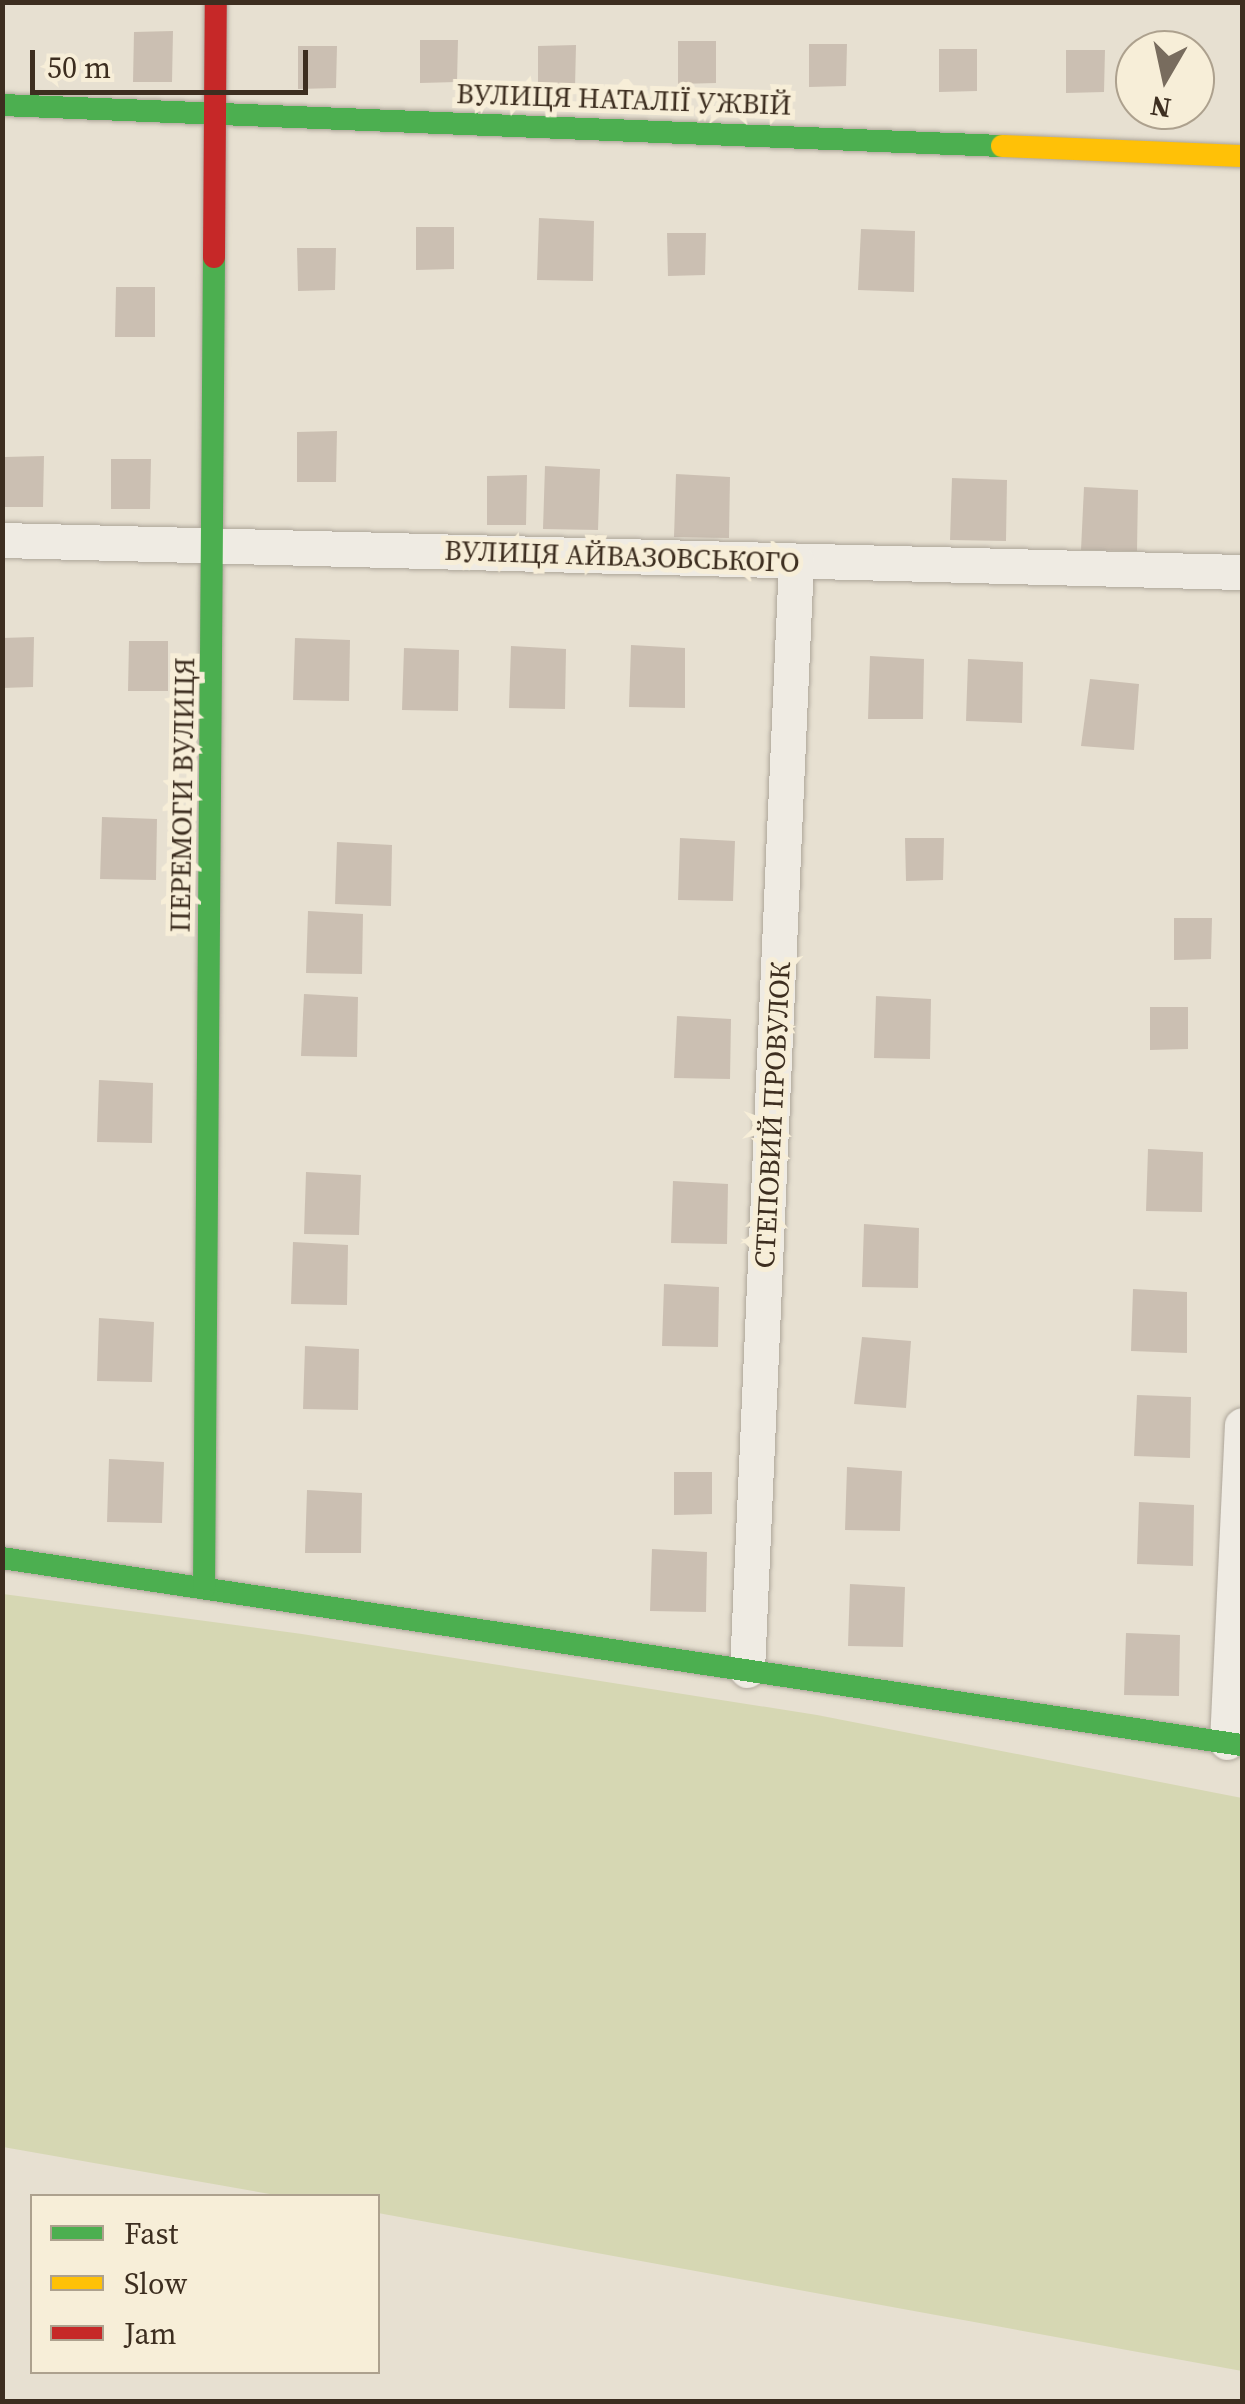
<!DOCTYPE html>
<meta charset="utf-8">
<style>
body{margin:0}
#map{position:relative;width:1245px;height:2404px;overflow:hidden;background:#e7e0d1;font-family:"Source Serif 4",serif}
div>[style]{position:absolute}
.green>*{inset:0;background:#d6d7b3}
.building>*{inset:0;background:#cbbfb2}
.roads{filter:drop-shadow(0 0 2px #ada599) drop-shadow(0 0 2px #ada599)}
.street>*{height:35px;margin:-17.5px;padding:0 17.5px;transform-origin:17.5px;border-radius:17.5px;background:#efebe3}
.fast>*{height:22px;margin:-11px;padding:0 11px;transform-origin:11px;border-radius:11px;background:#4caf50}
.slow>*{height:22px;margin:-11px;padding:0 11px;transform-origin:11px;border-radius:11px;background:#ffc107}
.jam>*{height:22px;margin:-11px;padding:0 11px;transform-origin:11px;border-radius:11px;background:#c62828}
span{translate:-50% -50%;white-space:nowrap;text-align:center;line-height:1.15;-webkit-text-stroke:10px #f7eed8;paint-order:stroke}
.street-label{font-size:28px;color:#3d2e20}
.frame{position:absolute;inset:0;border:5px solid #3d2e20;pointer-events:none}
.legend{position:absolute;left:30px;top:2194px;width:350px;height:180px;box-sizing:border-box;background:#f7eed8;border:2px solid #ada18e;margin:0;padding:12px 18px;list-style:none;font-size:30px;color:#3d2e20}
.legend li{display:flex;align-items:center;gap:20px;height:50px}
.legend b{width:50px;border:2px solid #ada18e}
.north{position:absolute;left:1115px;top:30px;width:100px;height:100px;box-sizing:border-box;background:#f7eed8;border:2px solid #ada18e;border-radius:50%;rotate:189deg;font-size:28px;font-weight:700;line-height:40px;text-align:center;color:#3d2e20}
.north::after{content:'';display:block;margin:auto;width:35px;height:45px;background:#786c5e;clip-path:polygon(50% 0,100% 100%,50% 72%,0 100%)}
.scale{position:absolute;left:30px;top:50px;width:278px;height:45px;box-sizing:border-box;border:5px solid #3d2e20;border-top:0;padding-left:12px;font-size:30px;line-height:35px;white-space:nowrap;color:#3d2e20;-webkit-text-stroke:8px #f7eed8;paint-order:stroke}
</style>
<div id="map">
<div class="green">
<div style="clip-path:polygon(3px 1594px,302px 1634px,817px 1715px,1242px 1798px,1242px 2371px,378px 2213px,378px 2196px,281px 2196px,3px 2147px)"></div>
</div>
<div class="building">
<div style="clip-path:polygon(173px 31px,172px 82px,133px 82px,134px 32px)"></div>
<div style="clip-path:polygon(420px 40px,458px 40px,457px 82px,420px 83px)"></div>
<div style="clip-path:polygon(678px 41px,716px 41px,716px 83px,678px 84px)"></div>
<div style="clip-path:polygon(809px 44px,847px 44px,846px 86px,809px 87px)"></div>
<div style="clip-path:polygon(576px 45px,575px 88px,538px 89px,538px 46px)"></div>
<div style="clip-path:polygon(298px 46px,337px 46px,336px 88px,298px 89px)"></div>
<div style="clip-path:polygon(939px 49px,977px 49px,977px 91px,939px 92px)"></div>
<div style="clip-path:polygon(1066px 50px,1105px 50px,1104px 92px,1066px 93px)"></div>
<div style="clip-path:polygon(539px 218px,594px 221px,593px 281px,537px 280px)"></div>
<div style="clip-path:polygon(416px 227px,454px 227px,454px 269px,416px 270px)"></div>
<div style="clip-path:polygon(861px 229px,915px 231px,914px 292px,858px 290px)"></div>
<div style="clip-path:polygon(667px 233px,706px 233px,705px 275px,668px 276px)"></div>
<div style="clip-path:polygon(297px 248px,336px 248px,335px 290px,298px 291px)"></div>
<div style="clip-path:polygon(116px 287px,155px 287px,155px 337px,115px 337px)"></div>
<div style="clip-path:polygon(337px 431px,336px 482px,297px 482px,297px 432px)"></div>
<div style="clip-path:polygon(44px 456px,43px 507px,4px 507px,5px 457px)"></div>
<div style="clip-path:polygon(111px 459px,151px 459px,150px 509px,111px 509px)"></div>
<div style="clip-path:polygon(545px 466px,600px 469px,598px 530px,543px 529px)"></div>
<div style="clip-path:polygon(676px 474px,730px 477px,729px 538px,674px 537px)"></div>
<div style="clip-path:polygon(527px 475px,526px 525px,487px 525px,487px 476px)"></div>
<div style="clip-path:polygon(952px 478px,1007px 480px,1006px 541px,950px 540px)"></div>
<div style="clip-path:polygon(1084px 487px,1138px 490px,1137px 551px,1081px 550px)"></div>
<div style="clip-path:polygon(34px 637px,33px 687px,2px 688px,2px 638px)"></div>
<div style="clip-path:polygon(295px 638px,350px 640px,349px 701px,293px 700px)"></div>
<div style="clip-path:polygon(129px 641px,168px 641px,168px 691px,128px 691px)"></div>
<div style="clip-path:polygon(631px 645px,685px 648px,685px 708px,629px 707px)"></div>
<div style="clip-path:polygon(511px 646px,566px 649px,565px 709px,509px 708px)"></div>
<div style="clip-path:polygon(404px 648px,459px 650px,458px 711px,402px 710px)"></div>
<div style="clip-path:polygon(870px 656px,924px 659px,923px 719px,868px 719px)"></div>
<div style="clip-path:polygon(968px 659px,1023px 662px,1022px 723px,966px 721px)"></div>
<div style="clip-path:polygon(1090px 679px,1139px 684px,1134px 750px,1081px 746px)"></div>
<div style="clip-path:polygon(102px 817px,157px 819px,156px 880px,100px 879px)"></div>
<div style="clip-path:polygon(680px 838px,735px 841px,733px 901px,678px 900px)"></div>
<div style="clip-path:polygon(905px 838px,944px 838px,943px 880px,906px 881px)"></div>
<div style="clip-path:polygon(337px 842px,392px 845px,391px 906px,335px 904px)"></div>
<div style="clip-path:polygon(308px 911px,363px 914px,362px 974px,306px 973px)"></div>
<div style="clip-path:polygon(1174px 918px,1212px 918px,1211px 959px,1174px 960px)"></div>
<div style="clip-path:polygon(304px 994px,358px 997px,357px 1057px,301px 1056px)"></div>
<div style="clip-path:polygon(876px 996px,931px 999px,930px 1059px,874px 1058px)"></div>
<div style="clip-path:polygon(1150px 1007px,1188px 1007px,1188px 1049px,1150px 1050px)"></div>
<div style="clip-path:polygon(677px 1016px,731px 1019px,730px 1079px,674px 1078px)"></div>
<div style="clip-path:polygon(99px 1080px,153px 1083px,152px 1143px,97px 1142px)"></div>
<div style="clip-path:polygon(1148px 1149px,1203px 1152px,1202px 1212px,1146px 1211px)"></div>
<div style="clip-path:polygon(306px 1172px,361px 1175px,359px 1235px,304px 1234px)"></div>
<div style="clip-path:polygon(673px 1181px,728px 1184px,727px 1244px,671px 1243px)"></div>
<div style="clip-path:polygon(864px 1224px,919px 1228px,918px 1288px,862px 1287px)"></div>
<div style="clip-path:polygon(293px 1242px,348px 1245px,347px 1305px,291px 1304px)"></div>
<div style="clip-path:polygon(664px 1284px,719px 1287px,718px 1347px,662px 1346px)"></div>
<div style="clip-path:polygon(1133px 1289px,1187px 1292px,1187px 1353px,1131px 1351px)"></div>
<div style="clip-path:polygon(99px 1318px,154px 1322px,152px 1382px,97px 1381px)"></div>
<div style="clip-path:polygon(862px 1337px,911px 1341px,906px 1408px,854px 1404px)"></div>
<div style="clip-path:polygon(305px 1346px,359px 1349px,358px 1410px,303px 1409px)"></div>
<div style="clip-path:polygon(1137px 1395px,1191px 1397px,1190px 1458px,1134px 1456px)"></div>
<div style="clip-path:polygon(109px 1459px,164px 1462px,162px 1523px,107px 1522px)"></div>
<div style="clip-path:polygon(847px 1467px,902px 1471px,900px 1531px,845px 1530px)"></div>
<div style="clip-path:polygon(674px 1472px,712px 1472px,712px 1514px,674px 1515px)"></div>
<div style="clip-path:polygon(307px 1490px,362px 1493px,361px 1553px,305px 1553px)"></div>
<div style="clip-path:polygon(1139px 1502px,1194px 1505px,1193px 1566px,1137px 1564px)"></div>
<div style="clip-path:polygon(652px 1549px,707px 1552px,706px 1612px,650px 1611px)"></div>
<div style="clip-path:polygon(850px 1584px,905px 1587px,903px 1647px,848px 1646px)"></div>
<div style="clip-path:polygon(1126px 1633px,1180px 1635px,1179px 1696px,1124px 1695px)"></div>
</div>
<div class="roads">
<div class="street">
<div style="left:2px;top:540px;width:1240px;rotate:1.48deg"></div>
<div style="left:747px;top:1670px;width:1110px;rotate:-87.47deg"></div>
<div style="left:1227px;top:1742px;width:317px;rotate:-87.3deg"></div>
</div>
<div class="fast">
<div style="left:2px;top:105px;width:1001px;rotate:2.35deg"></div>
<div style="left:2px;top:1558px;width:1254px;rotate:8.58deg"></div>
<div style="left:204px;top:1588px;width:1331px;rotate:-89.57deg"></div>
</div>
<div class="slow">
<div style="left:1002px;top:146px;width:240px;rotate:2.4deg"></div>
</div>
<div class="jam">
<div style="left:214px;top:257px;width:255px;rotate:-89.6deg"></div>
</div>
</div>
<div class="street-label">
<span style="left:624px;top:99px;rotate:2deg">ВУЛИЦЯ НАТАЛІЇ УЖВІЙ</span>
<span style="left:622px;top:556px;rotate:2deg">ВУЛИЦЯ АЙВАЗОВСЬКОГО</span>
<span style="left:182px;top:795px;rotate:-89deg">ПЕРЕМОГИ ВУЛИЦЯ</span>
<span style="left:772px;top:1115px;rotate:-87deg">СТЕПОВИЙ ПРОВУЛОК</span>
</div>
<div class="frame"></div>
<ul class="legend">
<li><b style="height:12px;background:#4caf50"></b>Fast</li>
<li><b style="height:12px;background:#ffc107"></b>Slow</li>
<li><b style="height:12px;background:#c62828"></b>Jam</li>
</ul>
<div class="north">N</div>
<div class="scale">50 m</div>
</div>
